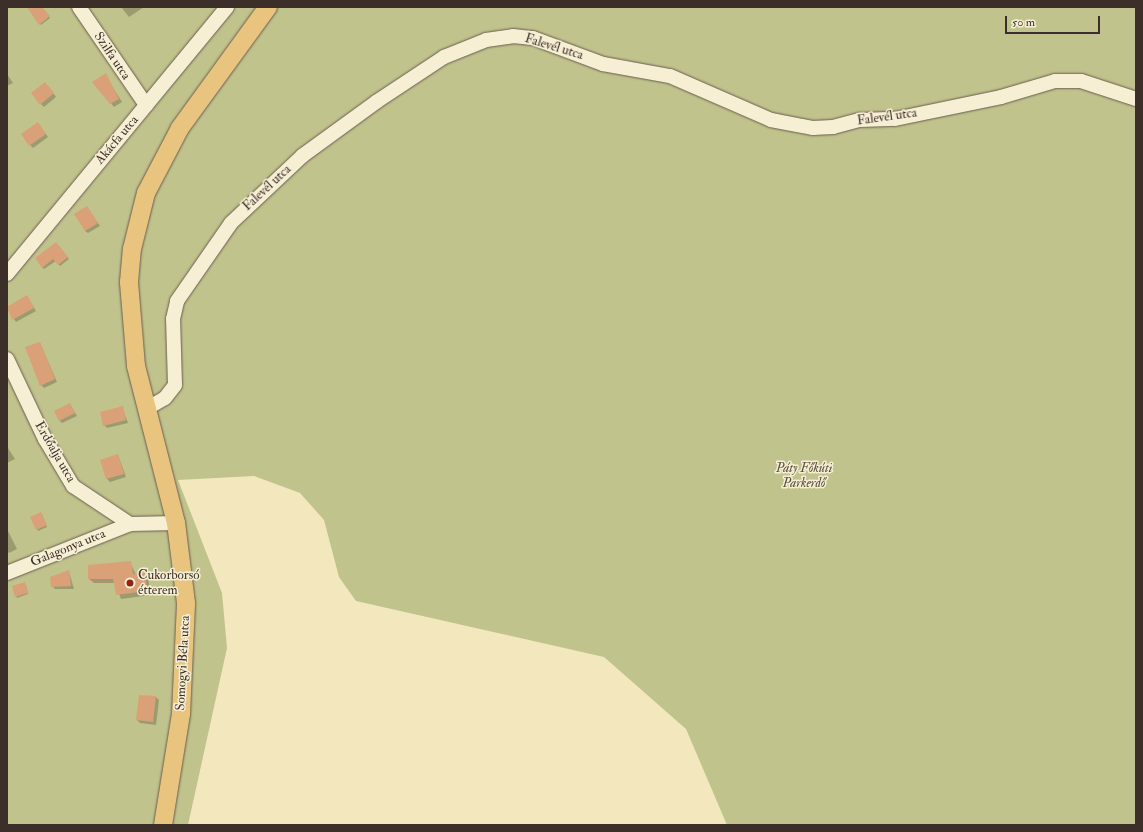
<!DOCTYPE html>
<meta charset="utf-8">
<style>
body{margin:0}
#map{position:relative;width:1143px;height:832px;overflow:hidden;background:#f2e7bd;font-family:"IM FELL Double Pica",serif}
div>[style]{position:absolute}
.green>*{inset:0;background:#c1c38d}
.shadow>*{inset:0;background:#0003}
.building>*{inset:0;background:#daa078}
.roads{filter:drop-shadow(0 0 1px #6a5d4f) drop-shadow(0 0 1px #6a5d4f)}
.minor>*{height:14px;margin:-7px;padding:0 7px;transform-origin:7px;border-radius:7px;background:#f7efd4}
.major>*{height:18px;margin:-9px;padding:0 9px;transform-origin:9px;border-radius:9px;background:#e9c47e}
.dots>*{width:11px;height:11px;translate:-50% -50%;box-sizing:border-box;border:2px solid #f7efd4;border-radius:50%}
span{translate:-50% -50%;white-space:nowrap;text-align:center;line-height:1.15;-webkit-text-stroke:3px #f7efd4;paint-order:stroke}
.street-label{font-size:13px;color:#3c2f2a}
.park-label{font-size:13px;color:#574d3e;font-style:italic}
.poi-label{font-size:13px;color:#3c2f2a}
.left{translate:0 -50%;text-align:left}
.frame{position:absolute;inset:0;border:8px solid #3c2f2a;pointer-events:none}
.scale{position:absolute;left:1005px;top:16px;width:95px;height:18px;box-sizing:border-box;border:2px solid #3c2f2a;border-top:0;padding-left:5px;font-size:12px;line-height:14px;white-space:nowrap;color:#3c2f2a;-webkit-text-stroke:3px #f7efd4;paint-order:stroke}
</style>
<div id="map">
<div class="green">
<div style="clip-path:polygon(7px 7px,1136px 7px,1136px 825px,727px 825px,686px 729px,604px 657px,356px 601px,339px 577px,324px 520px,300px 493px,254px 476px,178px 480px,222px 593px,227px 648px,188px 825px,7px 825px)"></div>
</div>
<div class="shadow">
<div style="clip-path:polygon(28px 7px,42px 7px,50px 18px,41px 25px)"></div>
<div style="clip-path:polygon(121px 7px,144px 7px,129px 17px)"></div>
<div style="clip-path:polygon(7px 74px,13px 83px,7px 86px)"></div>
<div style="clip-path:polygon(105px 75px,122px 102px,114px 107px,94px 82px)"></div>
<div style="clip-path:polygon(48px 86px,56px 97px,44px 107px,41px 104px)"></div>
<div style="clip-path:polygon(40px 126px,48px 137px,33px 148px,30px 145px)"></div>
<div style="clip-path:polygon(87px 207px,100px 226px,88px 233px,85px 231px)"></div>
<div style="clip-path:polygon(58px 245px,69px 259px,60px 266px,56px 261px,44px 269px,42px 267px)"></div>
<div style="clip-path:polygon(27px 296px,36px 311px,16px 322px,7px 308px)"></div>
<div style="clip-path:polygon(40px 343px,57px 382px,44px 388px,41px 385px)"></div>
<div style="clip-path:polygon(70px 404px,77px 416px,62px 423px,59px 420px)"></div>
<div style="clip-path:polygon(122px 407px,128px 423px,107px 428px,104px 425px)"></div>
<div style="clip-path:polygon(8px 448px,15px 459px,7px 463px,7px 449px)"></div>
<div style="clip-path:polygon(118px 455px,126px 477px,110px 482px,107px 479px)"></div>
<div style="clip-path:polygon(42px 514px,47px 527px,38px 531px,32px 517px)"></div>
<div style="clip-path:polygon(7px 529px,17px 549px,9px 553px,7px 551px)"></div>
<div style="clip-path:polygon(130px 562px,136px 575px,144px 574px,148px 578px,151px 595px,121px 599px,115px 583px,94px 583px,89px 579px)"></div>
<div style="clip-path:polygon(69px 572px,74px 589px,55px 589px,52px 586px)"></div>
<div style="clip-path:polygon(26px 585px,28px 594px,17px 598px,16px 596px)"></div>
<div style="clip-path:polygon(156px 697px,159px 700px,156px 725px,140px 723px,137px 720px)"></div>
</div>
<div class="building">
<div style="clip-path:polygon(27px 7px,42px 7px,50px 16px,39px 25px)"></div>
<div style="clip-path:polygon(106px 73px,119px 99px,110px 104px,92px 82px)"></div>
<div style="clip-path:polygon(45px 82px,54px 93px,40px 105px,31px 93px)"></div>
<div style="clip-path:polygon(38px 122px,46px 134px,29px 146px,21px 134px)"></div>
<div style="clip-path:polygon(87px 206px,98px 223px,85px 231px,74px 214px)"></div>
<div style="clip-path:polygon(56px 242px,68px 257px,58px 265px,53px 259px,42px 268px,35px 258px)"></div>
<div style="clip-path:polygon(27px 295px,34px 308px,12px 320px,7px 307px)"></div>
<div style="clip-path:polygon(40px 342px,55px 379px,40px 386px,25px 347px)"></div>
<div style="clip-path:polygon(70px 403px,75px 413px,59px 421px,54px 411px)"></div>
<div style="clip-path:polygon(123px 406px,126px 420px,103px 426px,100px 412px)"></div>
<div style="clip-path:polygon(118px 454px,124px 474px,106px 479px,100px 460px)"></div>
<div style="clip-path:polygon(41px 512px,47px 525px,36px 530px,30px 517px)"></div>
<div style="clip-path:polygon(131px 561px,133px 574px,145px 573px,147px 591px,116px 595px,113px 579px,88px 579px,88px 565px)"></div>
<div style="clip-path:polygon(69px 570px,71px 586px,51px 587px,50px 577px)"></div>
<div style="clip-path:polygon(25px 582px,28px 593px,15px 597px,12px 586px)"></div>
<div style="clip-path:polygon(139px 695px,156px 696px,153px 722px,136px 720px)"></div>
</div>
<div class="roads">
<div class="minor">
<div style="left:79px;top:7px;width:119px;rotate:55.6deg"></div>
<div style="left:7px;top:274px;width:346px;rotate:-50.5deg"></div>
<div style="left:7px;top:359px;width:89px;rotate:64.6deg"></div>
<div style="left:45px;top:439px;width:55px;rotate:59.2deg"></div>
<div style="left:73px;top:486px;width:69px;rotate:33.7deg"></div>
<div style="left:130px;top:524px;width:46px;rotate:-1.2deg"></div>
<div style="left:146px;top:409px;width:22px;rotate:-30deg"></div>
<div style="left:165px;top:398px;width:16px;rotate:-52deg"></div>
<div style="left:175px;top:385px;width:66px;rotate:-91.7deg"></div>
<div style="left:173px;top:319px;width:18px;rotate:-77deg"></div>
<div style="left:177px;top:301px;width:95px;rotate:-55.3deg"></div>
<div style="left:231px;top:223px;width:98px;rotate:-43.3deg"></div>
<div style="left:302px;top:156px;width:92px;rotate:-36.1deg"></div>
<div style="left:376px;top:102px;width:82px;rotate:-33.5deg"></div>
<div style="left:444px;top:57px;width:45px;rotate:-22deg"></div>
<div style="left:486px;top:40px;width:27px;rotate:-8deg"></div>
<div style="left:513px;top:36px;width:20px;rotate:6deg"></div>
<div style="left:533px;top:38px;width:75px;rotate:20.4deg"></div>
<div style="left:603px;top:64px;width:68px;rotate:10.2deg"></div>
<div style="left:670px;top:76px;width:110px;rotate:23.5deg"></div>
<div style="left:771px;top:120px;width:43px;rotate:10.8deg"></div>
<div style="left:813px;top:128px;width:20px;rotate:-3deg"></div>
<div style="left:833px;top:127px;width:28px;rotate:-15deg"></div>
<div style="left:860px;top:120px;width:35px;rotate:-2deg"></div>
<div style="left:895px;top:119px;width:108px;rotate:-11.7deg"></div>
<div style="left:1001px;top:97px;width:56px;rotate:-16.5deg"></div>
<div style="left:1055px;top:81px;width:26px"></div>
<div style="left:1081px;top:81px;width:58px;rotate:18.1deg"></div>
<div style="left:7px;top:573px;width:132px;rotate:-21.7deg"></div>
</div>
<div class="major">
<div style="left:163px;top:825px;width:112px;rotate:-80.8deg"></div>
<div style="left:181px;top:714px;width:111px;rotate:-87.4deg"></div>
<div style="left:186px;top:603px;width:81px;rotate:-97.1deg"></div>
<div style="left:176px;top:523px;width:162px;rotate:-104.3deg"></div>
<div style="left:136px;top:366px;width:84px;rotate:-94.8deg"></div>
<div style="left:129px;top:282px;width:33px;rotate:-85deg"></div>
<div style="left:132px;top:249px;width:58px;rotate:-76deg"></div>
<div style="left:146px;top:193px;width:73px;rotate:-62.4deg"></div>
<div style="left:180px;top:128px;width:150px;rotate:-54deg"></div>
</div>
</div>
<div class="dots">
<div style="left:130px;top:583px;background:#8f2418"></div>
</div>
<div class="street-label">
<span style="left:554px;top:47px;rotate:17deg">Falevél utca</span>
<span style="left:112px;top:56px;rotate:56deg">Szilfa utca</span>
<span style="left:887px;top:117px;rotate:-8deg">Falevél utca</span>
<span style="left:117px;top:140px;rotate:-50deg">Akácfa utca</span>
<span style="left:267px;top:188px;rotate:-43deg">Falevél utca</span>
<span style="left:55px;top:452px;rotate:60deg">Erdőalja utca</span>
<span style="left:68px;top:548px;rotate:-22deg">Galagonya utca</span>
<span style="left:183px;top:663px;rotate:-87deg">Somogyi Béla utca</span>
</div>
<div class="park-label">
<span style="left:804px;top:476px">Páty Főkúti<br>Parkerdő</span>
</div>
<div class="poi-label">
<span class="left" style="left:138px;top:583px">Cukorborsó<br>étterem</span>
</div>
<div class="frame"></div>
<div class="scale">50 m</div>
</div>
